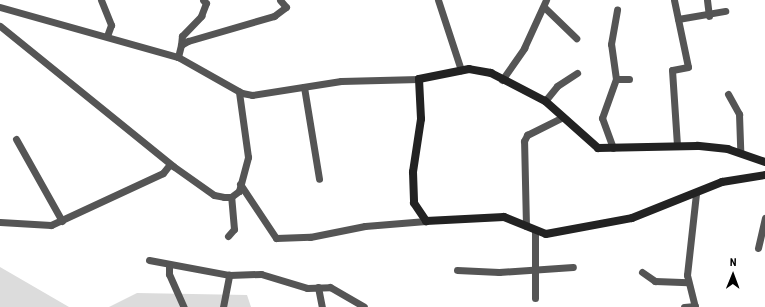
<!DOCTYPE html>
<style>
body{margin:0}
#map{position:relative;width:765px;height:307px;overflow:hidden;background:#fff;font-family:"Roboto Condensed",sans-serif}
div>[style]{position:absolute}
.green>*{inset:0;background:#dcdcdc}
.street>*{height:7px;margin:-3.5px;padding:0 3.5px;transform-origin:3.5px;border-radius:3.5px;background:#555}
.secondary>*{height:8px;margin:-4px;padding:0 4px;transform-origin:4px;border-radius:4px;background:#222}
span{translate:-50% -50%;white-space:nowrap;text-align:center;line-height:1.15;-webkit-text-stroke:3px #fff;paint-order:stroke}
.north{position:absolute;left:713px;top:255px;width:40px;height:40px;-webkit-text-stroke:3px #fff;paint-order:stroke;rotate:1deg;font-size:11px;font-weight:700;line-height:16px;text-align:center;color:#000}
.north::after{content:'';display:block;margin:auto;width:14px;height:18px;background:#000;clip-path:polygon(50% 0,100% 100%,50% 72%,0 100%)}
</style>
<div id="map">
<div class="green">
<div style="clip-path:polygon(0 267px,69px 307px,0 307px)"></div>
<div style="clip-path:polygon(137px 293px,247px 295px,251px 307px,109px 307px)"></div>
</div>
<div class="street">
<div style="left:101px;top:0;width:27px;rotate:68deg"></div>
<div style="left:111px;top:25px;width:12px;rotate:110deg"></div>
<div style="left:438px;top:0;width:74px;rotate:71.8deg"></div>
<div style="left:674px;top:0;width:68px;rotate:78.2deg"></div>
<div style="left:688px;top:67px;width:16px;rotate:169deg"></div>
<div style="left:672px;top:70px;width:75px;rotate:86.2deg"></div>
<div style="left:707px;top:0;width:16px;rotate:83deg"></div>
<div style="left:0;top:7px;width:185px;rotate:15.7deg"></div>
<div style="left:178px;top:57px;width:73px;rotate:29.4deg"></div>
<div style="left:242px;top:93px;width:10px;rotate:11deg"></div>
<div style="left:252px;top:95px;width:90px;rotate:-8.9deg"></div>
<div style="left:341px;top:81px;width:78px;rotate:-1.5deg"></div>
<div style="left:544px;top:7px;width:45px;rotate:44.1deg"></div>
<div style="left:678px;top:19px;width:48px;rotate:-9.7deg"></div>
<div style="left:0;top:26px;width:223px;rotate:39deg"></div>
<div style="left:173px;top:166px;width:50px;rotate:35.3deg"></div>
<div style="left:214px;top:195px;width:10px;rotate:11deg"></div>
<div style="left:224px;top:197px;width:7px"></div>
<div style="left:231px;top:197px;width:10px;rotate:-37deg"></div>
<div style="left:239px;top:191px;width:35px;rotate:-75deg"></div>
<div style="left:248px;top:157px;width:66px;rotate:-97.9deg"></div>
<div style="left:181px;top:45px;width:9px;rotate:-84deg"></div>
<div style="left:182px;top:36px;width:28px;rotate:-46deg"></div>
<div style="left:201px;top:16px;width:14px;rotate:-69deg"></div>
<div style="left:206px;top:3px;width:4px;rotate:-135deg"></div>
<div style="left:178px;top:57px;width:12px;rotate:-76deg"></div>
<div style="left:181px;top:45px;width:8px;rotate:-30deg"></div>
<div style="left:188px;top:41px;width:90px;rotate:-16.2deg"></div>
<div style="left:274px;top:16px;width:15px;rotate:-37deg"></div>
<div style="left:286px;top:7px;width:9px;rotate:-131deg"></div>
<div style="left:616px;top:79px;width:13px"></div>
<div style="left:502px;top:80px;width:39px;rotate:-55deg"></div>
<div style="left:524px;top:48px;width:53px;rotate:-65.4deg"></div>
<div style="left:304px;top:87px;width:93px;rotate:80.7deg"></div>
<div style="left:728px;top:94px;width:23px;rotate:61deg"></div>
<div style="left:739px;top:114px;width:38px;rotate:88deg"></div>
<div style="left:545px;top:101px;width:19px;rotate:-51deg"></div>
<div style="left:557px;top:86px;width:24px;rotate:-33deg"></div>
<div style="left:16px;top:139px;width:94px;rotate:60.7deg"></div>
<div style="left:613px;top:148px;width:32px;rotate:-110deg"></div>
<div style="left:602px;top:118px;width:41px;rotate:-70.3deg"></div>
<div style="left:616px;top:79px;width:35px;rotate:-98deg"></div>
<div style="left:611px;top:44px;width:35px;rotate:-80deg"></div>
<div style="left:240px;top:184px;width:65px;rotate:56.3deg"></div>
<div style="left:276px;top:238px;width:34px;rotate:-2deg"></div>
<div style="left:310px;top:237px;width:56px;rotate:-11.3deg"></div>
<div style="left:365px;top:226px;width:61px;rotate:-4.7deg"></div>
<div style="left:0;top:222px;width:51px;rotate:3.4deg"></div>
<div style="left:51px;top:225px;width:123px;rotate:-24.9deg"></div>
<div style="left:163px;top:173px;width:11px;rotate:-52deg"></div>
<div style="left:526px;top:226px;width:85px;rotate:-91.3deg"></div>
<div style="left:524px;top:141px;width:7px;rotate:-63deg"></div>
<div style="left:527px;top:135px;width:40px;rotate:-26.6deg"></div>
<div style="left:535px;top:231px;width:67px;rotate:90deg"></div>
<div style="left:228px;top:236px;width:9px;rotate:-49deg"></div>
<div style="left:234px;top:229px;width:32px;rotate:-95deg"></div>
<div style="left:758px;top:248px;width:31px;rotate:-77deg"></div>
<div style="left:149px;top:260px;width:81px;rotate:10.6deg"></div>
<div style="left:229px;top:275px;width:32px;rotate:-2deg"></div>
<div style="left:261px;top:274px;width:48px;rotate:16.9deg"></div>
<div style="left:307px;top:288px;width:23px;rotate:-2deg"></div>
<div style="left:330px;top:287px;width:39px;rotate:30deg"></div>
<div style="left:169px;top:265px;width:9px;rotate:90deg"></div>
<div style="left:169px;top:274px;width:36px;rotate:66deg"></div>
<div style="left:457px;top:270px;width:42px;rotate:2.7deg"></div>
<div style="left:499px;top:272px;width:74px;rotate:-3.9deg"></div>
<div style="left:642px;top:272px;width:16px;rotate:35deg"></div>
<div style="left:655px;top:281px;width:33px;rotate:2deg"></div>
<div style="left:318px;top:287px;width:20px;rotate:79deg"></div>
<div style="left:223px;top:307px;width:33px;rotate:-79deg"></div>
<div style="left:684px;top:307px;width:11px;rotate:-5deg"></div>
<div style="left:695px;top:307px;width:33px;rotate:-104deg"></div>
<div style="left:687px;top:275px;width:82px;rotate:-83.7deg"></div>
</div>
<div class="secondary">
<div style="left:765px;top:162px;width:39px;rotate:-161deg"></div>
<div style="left:728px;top:149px;width:31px;rotate:-174deg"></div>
<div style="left:697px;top:146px;width:99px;rotate:178.8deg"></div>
<div style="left:598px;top:148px;width:71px;rotate:-138.4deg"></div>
<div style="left:545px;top:101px;width:61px;rotate:-152.6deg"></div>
<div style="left:491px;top:73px;width:22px;rotate:-170deg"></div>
<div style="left:469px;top:69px;width:51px;rotate:168.7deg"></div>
<div style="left:419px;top:79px;width:40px;rotate:87.1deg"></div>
<div style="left:421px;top:119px;width:54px;rotate:98.6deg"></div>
<div style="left:413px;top:172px;width:31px;rotate:88deg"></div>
<div style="left:414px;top:203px;width:22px;rotate:56deg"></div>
<div style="left:426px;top:221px;width:78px;rotate:-2.9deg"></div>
<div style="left:504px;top:217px;width:45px;rotate:22deg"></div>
<div style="left:546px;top:234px;width:87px;rotate:-10.5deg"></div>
<div style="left:632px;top:218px;width:97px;rotate:-21.8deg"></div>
<div style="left:722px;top:182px;width:44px;rotate:-9.2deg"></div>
</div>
<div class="north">N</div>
</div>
